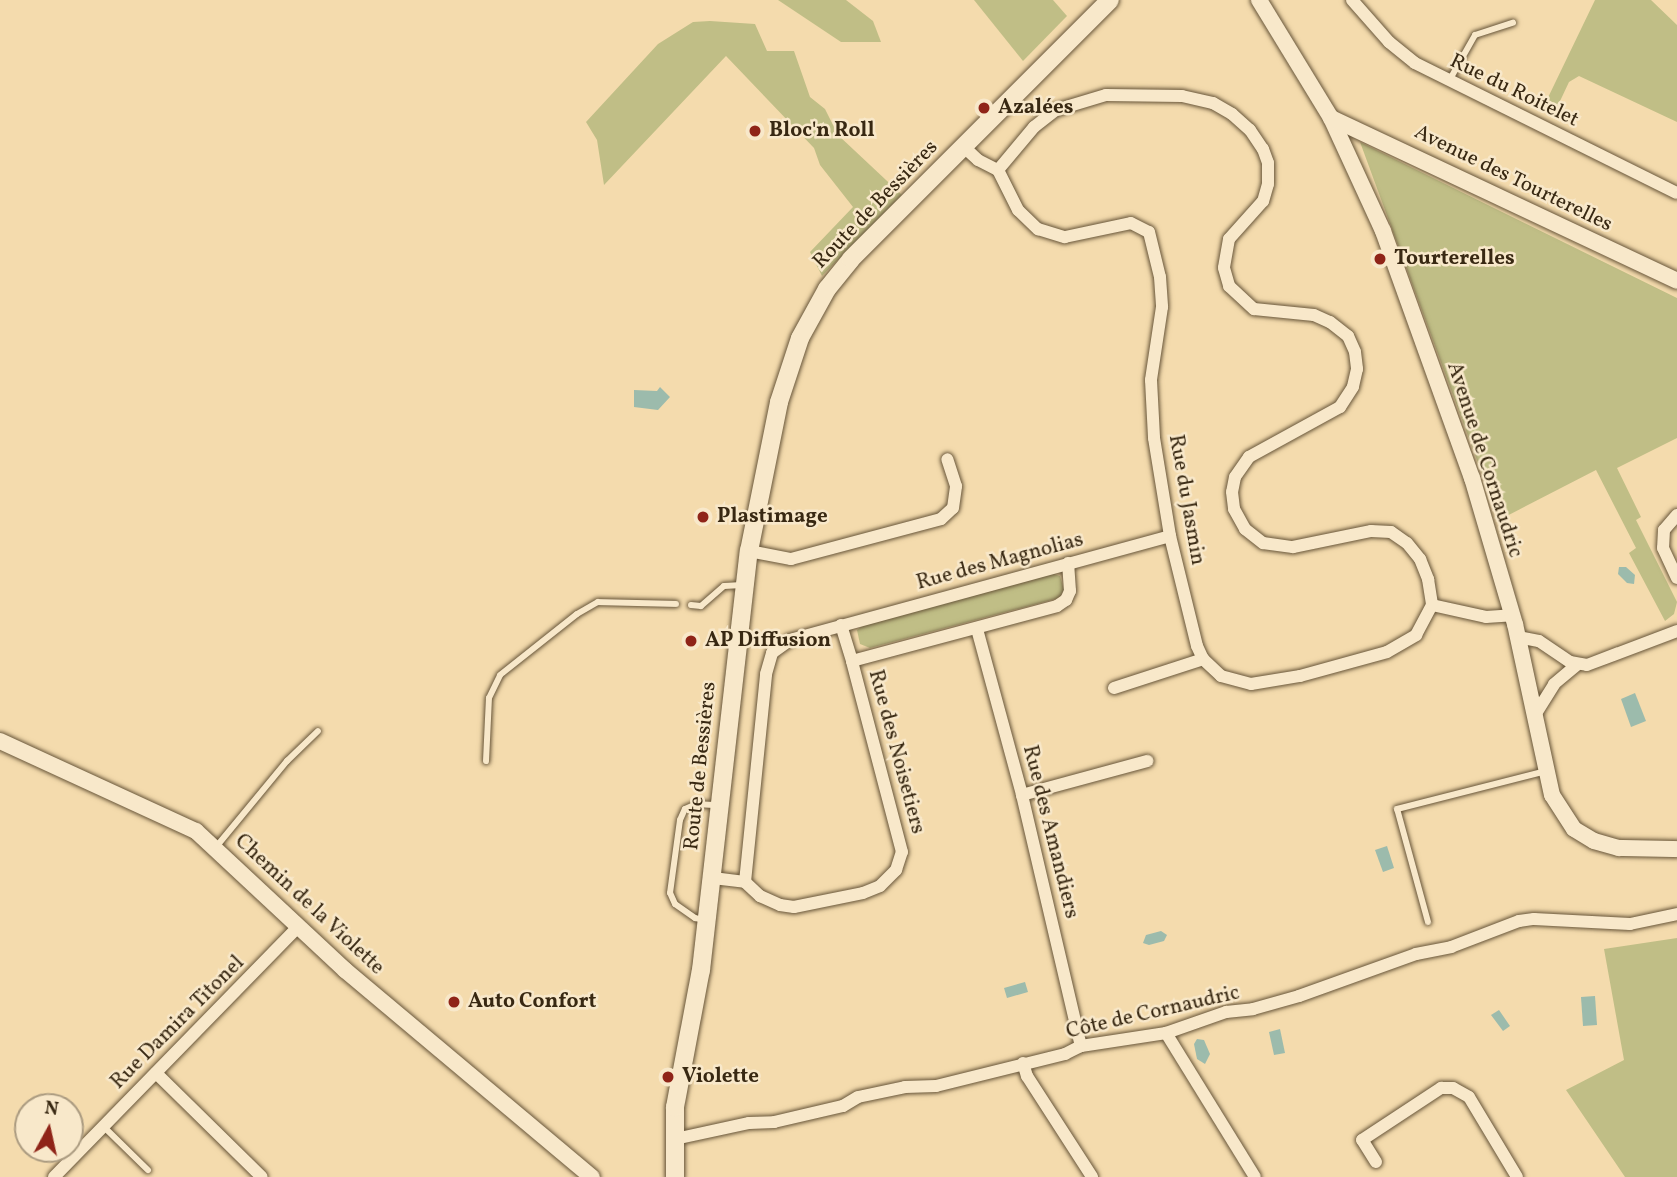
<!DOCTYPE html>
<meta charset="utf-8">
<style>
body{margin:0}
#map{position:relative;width:1677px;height:1177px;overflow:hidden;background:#f4dbad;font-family:Vollkorn,serif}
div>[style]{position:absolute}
.green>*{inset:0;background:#c0be86}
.water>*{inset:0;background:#9cbbac}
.roads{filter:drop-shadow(0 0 2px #675539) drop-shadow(0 0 2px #675539)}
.service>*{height:6px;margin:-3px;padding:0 3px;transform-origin:3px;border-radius:3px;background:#f8e8ca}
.minor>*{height:12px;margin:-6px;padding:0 6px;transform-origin:6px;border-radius:6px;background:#f8e8ca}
.tertiary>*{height:16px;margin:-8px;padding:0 8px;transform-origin:8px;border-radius:8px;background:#f8e8ca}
.secondary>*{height:18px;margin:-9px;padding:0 9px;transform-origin:9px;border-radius:9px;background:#f8e8ca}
.dots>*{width:19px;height:19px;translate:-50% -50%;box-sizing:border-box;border:4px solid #f8e8ca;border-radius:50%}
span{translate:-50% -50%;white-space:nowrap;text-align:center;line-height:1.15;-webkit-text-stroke:5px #f8e8ca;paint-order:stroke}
.street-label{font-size:21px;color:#382812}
.poi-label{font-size:21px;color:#382812;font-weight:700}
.left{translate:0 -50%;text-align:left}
.north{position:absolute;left:14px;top:1093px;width:70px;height:70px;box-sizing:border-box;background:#f8e8ca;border:2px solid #ab9b80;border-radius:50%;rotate:8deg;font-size:19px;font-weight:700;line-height:28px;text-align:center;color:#382812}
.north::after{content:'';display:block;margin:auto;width:24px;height:32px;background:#8f2418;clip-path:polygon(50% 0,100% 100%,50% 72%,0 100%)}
</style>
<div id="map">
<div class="green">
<div style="clip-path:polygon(778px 0,846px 0,873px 21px,881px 42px,841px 42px)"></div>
<div style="clip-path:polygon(974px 0,1053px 0,1067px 16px,1023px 61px)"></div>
<div style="clip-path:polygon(1595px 0,1651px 0,1677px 25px,1677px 122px,1579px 76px,1569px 82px,1553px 116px,1542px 110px)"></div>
<div style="clip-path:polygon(710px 21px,755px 24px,767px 51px,794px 51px,810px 97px,825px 109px,838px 135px,902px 195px,822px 276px,810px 252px,853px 207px,820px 165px,814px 148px,726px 56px,604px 185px,597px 140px,586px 122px,658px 44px,693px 22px)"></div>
<div style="clip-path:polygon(1360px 142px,1677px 298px,1677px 438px,1617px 468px,1641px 517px,1636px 520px,1677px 602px,1674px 614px,1665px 621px,1629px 553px,1636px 548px,1596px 470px,1499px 520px)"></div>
<div style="clip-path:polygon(1048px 572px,1060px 576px,1064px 590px,1059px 598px,870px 648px,860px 644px,857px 630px,865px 624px)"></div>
<div style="clip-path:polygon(1677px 938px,1677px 1177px,1625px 1177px,1566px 1090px,1624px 1060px,1604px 949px)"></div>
</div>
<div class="water">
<div style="clip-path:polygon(660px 387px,670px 397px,658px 410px,634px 407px,634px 390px,657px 391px)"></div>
<div style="clip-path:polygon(1619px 567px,1626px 567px,1635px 575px,1634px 584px,1627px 583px,1618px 574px)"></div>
<div style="clip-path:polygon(1635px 693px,1646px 721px,1631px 727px,1621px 699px)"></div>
<div style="clip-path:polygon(1387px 846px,1394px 868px,1383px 872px,1375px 850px)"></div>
<div style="clip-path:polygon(1161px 931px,1167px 935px,1164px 941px,1149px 945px,1143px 943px,1146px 935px)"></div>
<div style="clip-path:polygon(1025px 982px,1028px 992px,1007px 998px,1004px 988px)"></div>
<div style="clip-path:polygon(1595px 996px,1597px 1025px,1583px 1026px,1581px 997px)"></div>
<div style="clip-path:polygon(1499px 1010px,1510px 1026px,1503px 1031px,1491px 1015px)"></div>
<div style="clip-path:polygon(1280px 1029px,1285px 1053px,1274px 1055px,1269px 1032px)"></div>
<div style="clip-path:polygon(1197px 1039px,1204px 1040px,1210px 1054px,1205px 1064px,1197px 1059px,1194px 1044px)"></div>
</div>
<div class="roads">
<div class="service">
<div style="left:1449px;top:81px;width:53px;rotate:-60.5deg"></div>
<div style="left:1475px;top:35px;width:40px;rotate:-18deg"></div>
<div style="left:691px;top:605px;width:10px;rotate:6deg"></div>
<div style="left:701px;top:606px;width:30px;rotate:-41deg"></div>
<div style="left:724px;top:586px;width:18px;rotate:-3deg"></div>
<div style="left:486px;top:761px;width:63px;rotate:-87.3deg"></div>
<div style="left:489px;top:698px;width:25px;rotate:-64deg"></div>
<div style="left:500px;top:675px;width:98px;rotate:-38.4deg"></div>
<div style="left:577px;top:614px;width:24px;rotate:-30deg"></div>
<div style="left:598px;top:602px;width:78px;rotate:1.5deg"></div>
<div style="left:216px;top:847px;width:112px;rotate:-50.5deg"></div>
<div style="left:287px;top:761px;width:43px;rotate:-44.1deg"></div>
<div style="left:706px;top:920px;width:11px;rotate:-170deg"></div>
<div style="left:695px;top:918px;width:24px;rotate:-145deg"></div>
<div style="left:675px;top:904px;width:12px;rotate:-114deg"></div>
<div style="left:670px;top:893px;width:74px;rotate:-82.2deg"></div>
<div style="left:680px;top:820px;width:12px;rotate:-66deg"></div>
<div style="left:685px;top:809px;width:12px;rotate:-24deg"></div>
<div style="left:696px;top:804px;width:22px;rotate:3deg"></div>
<div style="left:1428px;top:922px;width:117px;rotate:-105.3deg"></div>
<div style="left:1397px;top:809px;width:154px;rotate:-14.3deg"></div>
<div style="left:103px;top:1126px;width:63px;rotate:44.4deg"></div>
</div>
<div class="minor">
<div style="left:1352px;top:0;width:56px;rotate:48.6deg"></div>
<div style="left:1389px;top:42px;width:33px;rotate:39deg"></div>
<div style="left:1415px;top:63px;width:292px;rotate:26.4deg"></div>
<div style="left:964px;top:147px;width:19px;rotate:43deg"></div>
<div style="left:978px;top:160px;width:22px;rotate:27deg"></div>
<div style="left:998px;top:170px;width:45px;rotate:63.4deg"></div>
<div style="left:1018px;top:210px;width:28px;rotate:44deg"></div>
<div style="left:1038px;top:229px;width:28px;rotate:17deg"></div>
<div style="left:1065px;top:237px;width:67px;rotate:-12deg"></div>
<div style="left:1131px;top:223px;width:20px;rotate:27deg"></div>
<div style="left:1149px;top:232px;width:46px;rotate:76.3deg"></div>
<div style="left:1160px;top:277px;width:30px;rotate:86deg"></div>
<div style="left:1162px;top:307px;width:74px;rotate:98.6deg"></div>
<div style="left:1151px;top:380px;width:58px;rotate:87deg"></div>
<div style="left:1154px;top:438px;width:99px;rotate:80.7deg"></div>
<div style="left:1170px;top:536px;width:113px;rotate:76.2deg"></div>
<div style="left:1197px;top:646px;width:14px;rotate:65deg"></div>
<div style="left:1203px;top:659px;width:25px;rotate:43deg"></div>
<div style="left:1221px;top:676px;width:31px;rotate:15deg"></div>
<div style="left:1251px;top:684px;width:50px;rotate:-9.3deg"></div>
<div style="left:1300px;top:676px;width:90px;rotate:-15.4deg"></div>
<div style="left:1387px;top:652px;width:34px;rotate:-30deg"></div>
<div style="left:1416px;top:635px;width:34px;rotate:-62deg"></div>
<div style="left:1432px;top:605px;width:55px;rotate:12.5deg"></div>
<div style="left:1486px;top:617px;width:26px;rotate:-4deg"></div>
<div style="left:998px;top:170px;width:56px;rotate:-50.1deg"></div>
<div style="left:1034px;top:127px;width:28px;rotate:-38deg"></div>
<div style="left:1056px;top:110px;width:52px;rotate:-16.7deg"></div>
<div style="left:1106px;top:95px;width:76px;rotate:0.8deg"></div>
<div style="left:1182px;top:96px;width:32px;rotate:13deg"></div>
<div style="left:1213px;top:103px;width:22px;rotate:30deg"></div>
<div style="left:1232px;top:114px;width:24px;rotate:42deg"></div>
<div style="left:1250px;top:130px;width:23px;rotate:56deg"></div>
<div style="left:1263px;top:149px;width:15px;rotate:70deg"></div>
<div style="left:1268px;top:163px;width:21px;rotate:90deg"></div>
<div style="left:1268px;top:184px;width:18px;rotate:106deg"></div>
<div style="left:1263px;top:201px;width:51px;rotate:131.8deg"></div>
<div style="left:1229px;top:239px;width:29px;rotate:100deg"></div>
<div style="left:1224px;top:268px;width:19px;rotate:74deg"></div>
<div style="left:1229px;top:286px;width:34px;rotate:43deg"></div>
<div style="left:1254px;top:309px;width:60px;rotate:5.7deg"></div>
<div style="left:1314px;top:315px;width:17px;rotate:24deg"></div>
<div style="left:1330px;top:322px;width:23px;rotate:38deg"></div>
<div style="left:1348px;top:336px;width:17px;rotate:66deg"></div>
<div style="left:1355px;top:352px;width:17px;rotate:83deg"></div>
<div style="left:1357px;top:369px;width:18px;rotate:103deg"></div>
<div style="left:1353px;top:387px;width:24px;rotate:123deg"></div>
<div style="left:1340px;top:407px;width:104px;rotate:151.2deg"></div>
<div style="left:1249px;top:457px;width:24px;rotate:125deg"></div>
<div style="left:1235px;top:477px;width:15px;rotate:101deg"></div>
<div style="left:1232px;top:492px;width:17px;rotate:83deg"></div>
<div style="left:1234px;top:509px;width:23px;rotate:61deg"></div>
<div style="left:1245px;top:529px;width:23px;rotate:38deg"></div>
<div style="left:1263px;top:543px;width:30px;rotate:8deg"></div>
<div style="left:1293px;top:547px;width:80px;rotate:-11.6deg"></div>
<div style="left:1371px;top:531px;width:20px;rotate:3deg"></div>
<div style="left:1391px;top:532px;width:19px;rotate:35deg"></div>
<div style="left:1407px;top:543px;width:21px;rotate:51deg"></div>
<div style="left:1420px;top:559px;width:22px;rotate:68deg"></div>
<div style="left:1428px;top:579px;width:26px;rotate:81deg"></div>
<div style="left:1677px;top:515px;width:20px;rotate:131deg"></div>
<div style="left:1664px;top:530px;width:18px;rotate:93deg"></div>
<div style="left:1663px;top:548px;width:33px;rotate:65deg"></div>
<div style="left:749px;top:551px;width:43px;rotate:10.8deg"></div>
<div style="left:791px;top:559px;width:155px;rotate:-14.9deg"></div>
<div style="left:941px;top:519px;width:16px;rotate:-43deg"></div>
<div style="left:953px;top:508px;width:22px;rotate:-82deg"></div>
<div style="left:956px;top:486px;width:28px;rotate:-108deg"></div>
<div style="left:841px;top:625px;width:38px;rotate:73deg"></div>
<div style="left:977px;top:629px;width:172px;rotate:74.8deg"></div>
<div style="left:1022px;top:795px;width:258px;rotate:76.8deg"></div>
<div style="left:1518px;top:637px;width:21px;rotate:11deg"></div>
<div style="left:1539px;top:641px;width:37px;rotate:34deg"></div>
<div style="left:1570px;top:662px;width:17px;rotate:10deg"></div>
<div style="left:1587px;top:665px;width:96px;rotate:-20.7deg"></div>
<div style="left:1114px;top:688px;width:94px;rotate:-18deg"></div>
<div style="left:1535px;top:715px;width:36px;rotate:-58deg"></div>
<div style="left:1554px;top:684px;width:31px;rotate:-40deg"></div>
<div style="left:1022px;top:795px;width:130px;rotate:-15.2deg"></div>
<div style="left:713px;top:878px;width:32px;rotate:7deg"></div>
<div style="left:745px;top:882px;width:21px;rotate:43deg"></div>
<div style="left:760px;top:896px;width:22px;rotate:24deg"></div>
<div style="left:780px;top:905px;width:14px;rotate:8deg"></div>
<div style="left:794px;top:907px;width:70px;rotate:-11.5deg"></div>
<div style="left:863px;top:893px;width:18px;rotate:-22deg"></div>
<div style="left:880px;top:886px;width:23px;rotate:-45deg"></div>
<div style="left:896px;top:870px;width:19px;rotate:-72deg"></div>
<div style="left:902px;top:852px;width:197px;rotate:-104.7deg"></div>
<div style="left:852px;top:661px;width:212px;rotate:-15deg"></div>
<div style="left:1057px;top:606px;width:11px;rotate:-34deg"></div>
<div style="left:1066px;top:600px;width:10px;rotate:-66deg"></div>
<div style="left:1070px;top:591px;width:28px;rotate:-94deg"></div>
<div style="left:745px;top:882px;width:209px;rotate:-84.2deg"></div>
<div style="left:766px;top:674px;width:22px;rotate:-74deg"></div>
<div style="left:772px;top:653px;width:22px;rotate:-36deg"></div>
<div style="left:790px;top:640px;width:394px;rotate:-15.3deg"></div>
<div style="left:1166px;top:1033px;width:169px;rotate:58.3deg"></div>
<div style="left:1023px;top:1063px;width:14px;rotate:73deg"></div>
<div style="left:1027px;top:1076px;width:120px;rotate:57.2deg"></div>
<div style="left:156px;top:1073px;width:148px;rotate:44.5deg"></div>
<div style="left:675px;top:1139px;width:76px;rotate:-12.2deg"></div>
<div style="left:749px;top:1123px;width:25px;rotate:-2deg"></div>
<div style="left:774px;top:1122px;width:71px;rotate:-13.1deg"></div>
<div style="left:843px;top:1106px;width:17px;rotate:-31deg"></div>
<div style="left:858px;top:1097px;width:48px;rotate:-12deg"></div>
<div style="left:905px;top:1087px;width:31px;rotate:-2deg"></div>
<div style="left:936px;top:1086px;width:133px;rotate:-13.9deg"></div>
<div style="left:1065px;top:1054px;width:18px;rotate:-27deg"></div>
<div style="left:1081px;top:1046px;width:86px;rotate:-8.7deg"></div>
<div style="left:1166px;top:1033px;width:64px;rotate:-19.3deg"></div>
<div style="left:1226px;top:1012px;width:27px;rotate:-6deg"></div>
<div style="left:1253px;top:1009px;width:48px;rotate:-15.8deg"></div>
<div style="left:1299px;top:996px;width:124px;rotate:-19.7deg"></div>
<div style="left:1416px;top:954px;width:36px;rotate:-11deg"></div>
<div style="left:1451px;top:947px;width:73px;rotate:-20.9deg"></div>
<div style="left:1519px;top:921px;width:15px;rotate:-8deg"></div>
<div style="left:1534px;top:919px;width:96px;rotate:3deg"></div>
<div style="left:1630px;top:924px;width:48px;rotate:-12deg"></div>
<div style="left:1376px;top:1162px;width:26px;rotate:-122deg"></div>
<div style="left:1362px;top:1140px;width:95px;rotate:-33.4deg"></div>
<div style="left:1441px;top:1088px;width:12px"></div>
<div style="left:1453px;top:1088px;width:18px;rotate:29deg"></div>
<div style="left:1469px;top:1097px;width:93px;rotate:59deg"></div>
<div style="left:54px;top:1177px;width:351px;rotate:-45.7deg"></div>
</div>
<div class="tertiary">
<div style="left:1259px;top:0;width:138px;rotate:58.6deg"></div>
<div style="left:1331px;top:118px;width:124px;rotate:65.3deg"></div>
<div style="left:1383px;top:231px;width:263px;rotate:70.2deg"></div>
<div style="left:1472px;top:478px;width:152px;rotate:73.6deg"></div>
<div style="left:1515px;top:624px;width:175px;rotate:77.8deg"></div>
<div style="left:1552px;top:795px;width:40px;rotate:57.1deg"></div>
<div style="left:1574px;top:829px;width:23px;rotate:31deg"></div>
<div style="left:1594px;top:841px;width:26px;rotate:16deg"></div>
<div style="left:1619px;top:848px;width:58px;rotate:1deg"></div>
<div style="left:1331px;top:118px;width:382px;rotate:25.2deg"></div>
<div style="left:0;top:741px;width:216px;rotate:24.7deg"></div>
<div style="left:196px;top:831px;width:204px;rotate:43deg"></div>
<div style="left:345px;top:970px;width:322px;rotate:40deg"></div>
</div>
<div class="secondary">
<div style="left:675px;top:1177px;width:70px;rotate:-90deg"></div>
<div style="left:675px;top:1107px;width:139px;rotate:-79.3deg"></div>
<div style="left:701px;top:970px;width:422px;rotate:-83.5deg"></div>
<div style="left:749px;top:551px;width:152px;rotate:-78.6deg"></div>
<div style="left:779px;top:402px;width:67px;rotate:-71.8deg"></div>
<div style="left:800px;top:338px;width:56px;rotate:-61.1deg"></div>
<div style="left:827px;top:289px;width:38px;rotate:-51deg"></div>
<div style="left:851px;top:259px;width:366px;rotate:-45deg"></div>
</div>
</div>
<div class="dots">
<div style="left:984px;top:108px;background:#8f2418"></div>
<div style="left:755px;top:131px;background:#8f2418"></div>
<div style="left:1380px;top:259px;background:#8f2418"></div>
<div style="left:703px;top:517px;background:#8f2418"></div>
<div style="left:691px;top:641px;background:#8f2418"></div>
<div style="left:454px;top:1002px;background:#8f2418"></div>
<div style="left:668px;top:1077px;background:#8f2418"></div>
</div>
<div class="street-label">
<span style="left:1514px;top:91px;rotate:26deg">Rue du Roitelet</span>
<span style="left:1513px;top:179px;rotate:26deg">Avenue des Tourterelles</span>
<span style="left:876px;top:205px;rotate:-46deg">Route de Bessières</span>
<span style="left:1484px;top:460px;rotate:72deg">Avenue de Cornaudric</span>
<span style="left:1186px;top:500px;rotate:80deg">Rue du Jasmin</span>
<span style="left:1000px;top:562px;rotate:-15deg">Rue des Magnolias</span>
<span style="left:896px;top:752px;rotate:75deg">Rue des Noisetiers</span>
<span style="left:701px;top:766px;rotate:-84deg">Route de Bessières</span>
<span style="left:1050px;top:832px;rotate:76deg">Rue des Amandiers</span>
<span style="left:309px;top:905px;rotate:43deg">Chemin de la Violette</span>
<span style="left:1153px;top:1013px;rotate:-13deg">Côte de Cornaudric</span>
<span style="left:178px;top:1023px;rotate:-45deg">Rue Damira Titonel</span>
</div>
<div class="poi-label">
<span class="left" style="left:998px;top:108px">Azalées</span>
<span class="left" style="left:769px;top:131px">Bloc'n Roll</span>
<span class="left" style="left:1394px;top:259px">Tourterelles</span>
<span class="left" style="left:717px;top:517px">Plastimage</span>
<span class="left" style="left:705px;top:641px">AP Diffusion</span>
<span class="left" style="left:468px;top:1002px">Auto Confort</span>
<span class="left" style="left:682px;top:1077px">Violette</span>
</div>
<div class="north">N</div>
</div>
